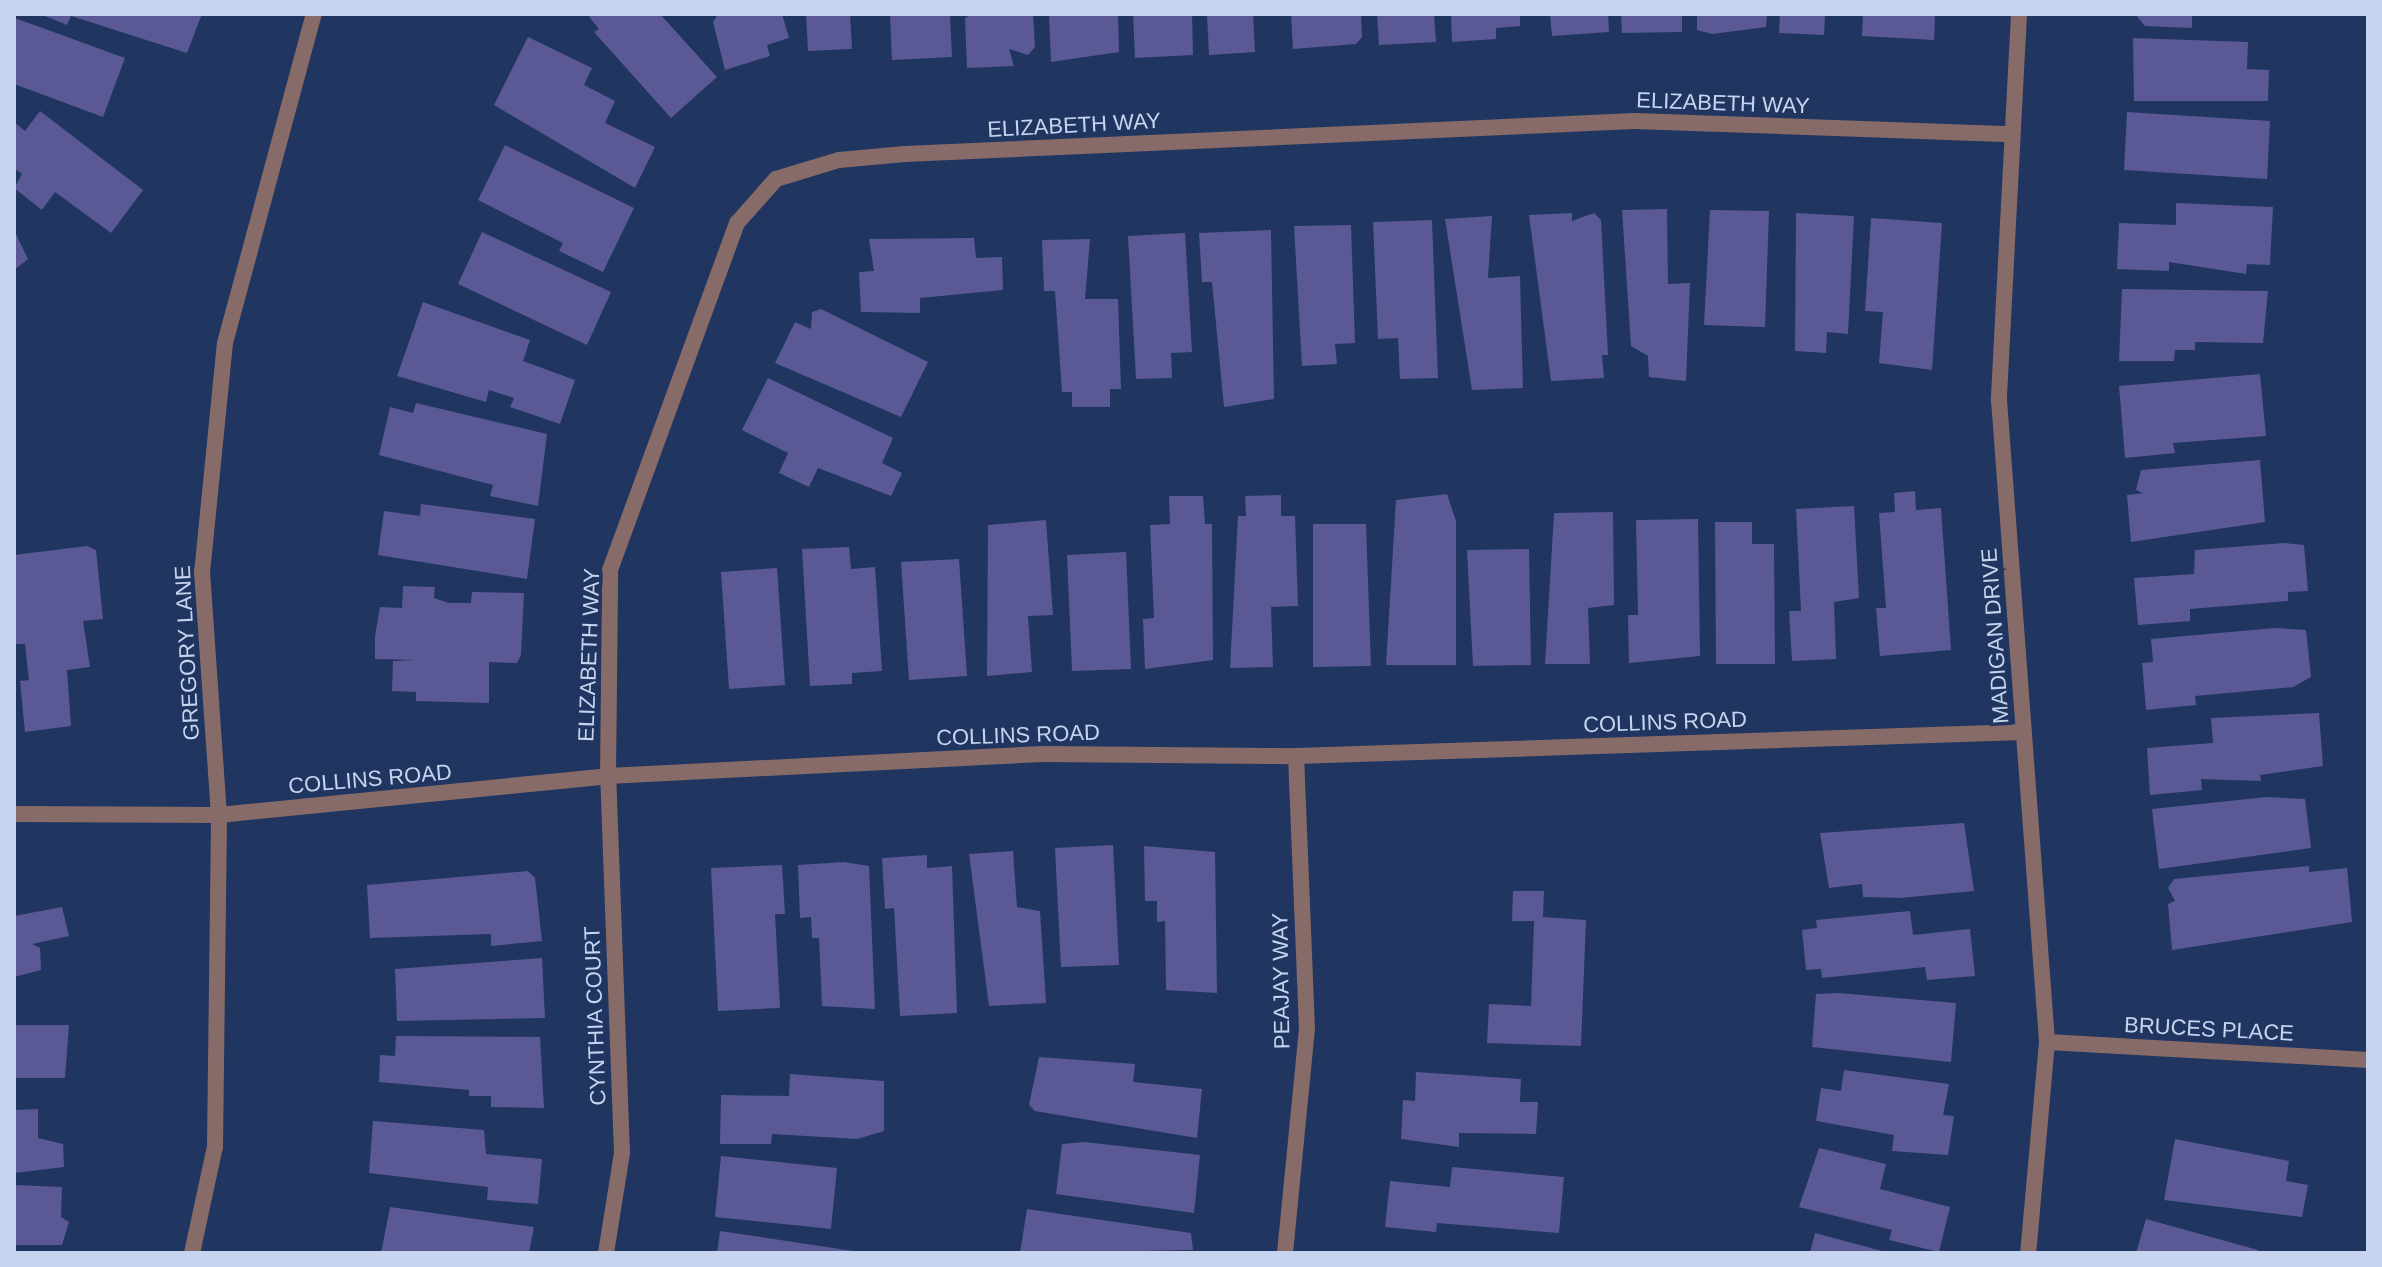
<!DOCTYPE html>
<style>
body{margin:0}
#map{position:relative;width:2382px;height:1267px;overflow:hidden;background:#20355f;font-family:Helvetica,sans-serif}
div>[style]{position:absolute}
.building>*{inset:0;background:#5a5995}
.minor>*{height:16px;margin:-8px;padding:0 8px;transform-origin:8px;border-radius:8px;background:#876b69}
span{translate:-50% -50%;white-space:nowrap;text-align:center;line-height:1.15;-webkit-text-stroke:7px #20355f;paint-order:stroke}
.street-label{font-size:22px;color:#c6d4ef}
.frame{position:absolute;inset:0;border:16px solid #c6d4ef;pointer-events:none}
</style>
<div id="map">
<div class="building">
<div style="clip-path:polygon(40px 14px,202px 14px,187px 53px,71px 16px,67px 25px)"></div>
<div style="clip-path:polygon(587px 14px,660px 14px,717px 77px,671px 118px,594px 32px,599px 29px)"></div>
<div style="clip-path:polygon(718px 14px,782px 14px,789px 38px,767px 45px,770px 56px,725px 70px,713px 22px)"></div>
<div style="clip-path:polygon(806px 14px,850px 14px,852px 49px,808px 51px)"></div>
<div style="clip-path:polygon(890px 14px,950px 14px,952px 57px,892px 60px)"></div>
<div style="clip-path:polygon(972px 14px,1033px 14px,1035px 47px,1028px 55px,1009px 49px,1014px 66px,967px 68px,965px 18px)"></div>
<div style="clip-path:polygon(1049px 14px,1118px 14px,1119px 52px,1051px 62px)"></div>
<div style="clip-path:polygon(1133px 14px,1192px 14px,1193px 55px,1135px 58px)"></div>
<div style="clip-path:polygon(1207px 14px,1253px 14px,1255px 52px,1209px 55px)"></div>
<div style="clip-path:polygon(1291px 14px,1361px 14px,1362px 37px,1356px 44px,1293px 49px)"></div>
<div style="clip-path:polygon(1377px 14px,1434px 14px,1436px 42px,1379px 45px)"></div>
<div style="clip-path:polygon(1451px 14px,1520px 14px,1520px 26px,1496px 28px,1496px 39px,1452px 42px)"></div>
<div style="clip-path:polygon(1550px 14px,1608px 14px,1609px 32px,1552px 36px)"></div>
<div style="clip-path:polygon(1621px 14px,1682px 14px,1682px 32px,1622px 33px)"></div>
<div style="clip-path:polygon(1697px 14px,1767px 14px,1766px 27px,1712px 34px,1697px 30px)"></div>
<div style="clip-path:polygon(1780px 14px,1825px 14px,1824px 35px,1779px 33px)"></div>
<div style="clip-path:polygon(1863px 14px,1935px 14px,1934px 40px,1862px 36px)"></div>
<div style="clip-path:polygon(2135px 14px,2192px 14px,2192px 28px,2145px 26px)"></div>
<div style="clip-path:polygon(15px 18px,125px 58px,103px 117px,14px 84px)"></div>
<div style="clip-path:polygon(528px 37px,592px 68px,584px 85px,615px 101px,605px 123px,655px 147px,635px 188px,494px 105px)"></div>
<div style="clip-path:polygon(2133px 38px,2248px 42px,2247px 69px,2269px 70px,2268px 101px,2134px 101px)"></div>
<div style="clip-path:polygon(40px 111px,143px 190px,111px 233px,55px 192px,42px 210px,14px 188px,22px 174px,14px 168px,14px 122px,25px 131px)"></div>
<div style="clip-path:polygon(2127px 112px,2270px 121px,2267px 179px,2124px 170px)"></div>
<div style="clip-path:polygon(505px 145px,634px 208px,603px 272px,559px 251px,563px 243px,478px 200px)"></div>
<div style="clip-path:polygon(2176px 203px,2273px 207px,2270px 265px,2247px 264px,2246px 274px,2169px 262px,2169px 271px,2117px 269px,2119px 223px,2176px 225px)"></div>
<div style="clip-path:polygon(1667px 209px,1668px 284px,1690px 283px,1686px 381px,1649px 377px,1648px 356px,1631px 346px,1622px 210px)"></div>
<div style="clip-path:polygon(1710px 210px,1769px 211px,1765px 327px,1704px 325px)"></div>
<div style="clip-path:polygon(1572px 213px,1572px 221px,1594px 213px,1601px 220px,1608px 355px,1602px 355px,1604px 378px,1551px 381px,1529px 215px)"></div>
<div style="clip-path:polygon(1796px 213px,1854px 216px,1848px 334px,1827px 332px,1826px 353px,1795px 351px)"></div>
<div style="clip-path:polygon(1492px 216px,1488px 278px,1520px 276px,1523px 388px,1472px 390px,1445px 219px)"></div>
<div style="clip-path:polygon(1871px 218px,1942px 223px,1932px 370px,1879px 363px,1883px 312px,1865px 311px)"></div>
<div style="clip-path:polygon(1432px 220px,1438px 378px,1400px 379px,1398px 338px,1378px 339px,1373px 222px)"></div>
<div style="clip-path:polygon(1351px 225px,1355px 343px,1335px 344px,1337px 364px,1302px 366px,1294px 226px)"></div>
<div style="clip-path:polygon(14px 230px,28px 259px,14px 270px)"></div>
<div style="clip-path:polygon(1271px 230px,1274px 399px,1224px 407px,1212px 282px,1202px 282px,1199px 233px)"></div>
<div style="clip-path:polygon(482px 232px,611px 292px,587px 345px,458px 284px)"></div>
<div style="clip-path:polygon(1185px 233px,1192px 352px,1171px 353px,1172px 378px,1136px 379px,1128px 236px)"></div>
<div style="clip-path:polygon(974px 238px,976px 258px,1002px 257px,1003px 290px,920px 298px,920px 313px,861px 312px,859px 272px,874px 271px,869px 239px)"></div>
<div style="clip-path:polygon(1090px 239px,1085px 299px,1118px 299px,1121px 389px,1110px 389px,1110px 407px,1072px 407px,1072px 392px,1062px 392px,1055px 291px,1044px 291px,1042px 240px)"></div>
<div style="clip-path:polygon(2122px 289px,2268px 291px,2263px 343px,2195px 342px,2195px 350px,2175px 350px,2174px 361px,2119px 361px)"></div>
<div style="clip-path:polygon(423px 302px,530px 340px,523px 361px,575px 380px,560px 424px,510px 407px,514px 398px,489px 390px,486px 402px,397px 376px)"></div>
<div style="clip-path:polygon(821px 309px,928px 362px,901px 417px,775px 363px,795px 322px,811px 329px,812px 312px)"></div>
<div style="clip-path:polygon(2260px 374px,2266px 436px,2173px 443px,2175px 453px,2125px 458px,2119px 386px)"></div>
<div style="clip-path:polygon(768px 378px,893px 438px,882px 463px,902px 473px,891px 496px,818px 468px,809px 487px,779px 473px,788px 453px,742px 430px)"></div>
<div style="clip-path:polygon(416px 403px,547px 434px,538px 506px,490px 496px,493px 485px,379px 455px,390px 407px,413px 413px)"></div>
<div style="clip-path:polygon(2260px 460px,2265px 522px,2131px 542px,2127px 495px,2143px 493px,2136px 490px,2141px 470px)"></div>
<div style="clip-path:polygon(1915px 491px,1916px 510px,1941px 508px,1951px 650px,1880px 656px,1876px 608px,1886px 608px,1879px 513px,1895px 512px,1894px 493px)"></div>
<div style="clip-path:polygon(1447px 494px,1456px 521px,1456px 665px,1386px 665px,1396px 500px)"></div>
<div style="clip-path:polygon(1281px 495px,1281px 516px,1295px 516px,1298px 606px,1271px 607px,1273px 667px,1230px 668px,1238px 516px,1246px 516px,1245px 496px)"></div>
<div style="clip-path:polygon(1169px 496px,1203px 496px,1205px 524px,1212px 524px,1213px 660px,1145px 669px,1143px 619px,1154px 618px,1150px 525px,1170px 524px)"></div>
<div style="clip-path:polygon(421px 504px,535px 519px,527px 579px,378px 555px,384px 511px,420px 516px)"></div>
<div style="clip-path:polygon(1854px 506px,1859px 598px,1834px 602px,1836px 659px,1792px 661px,1789px 611px,1801px 611px,1796px 509px)"></div>
<div style="clip-path:polygon(1613px 512px,1614px 605px,1588px 608px,1590px 664px,1545px 664px,1554px 513px)"></div>
<div style="clip-path:polygon(1698px 519px,1700px 656px,1629px 663px,1628px 615px,1638px 615px,1636px 520px)"></div>
<div style="clip-path:polygon(1046px 520px,1053px 615px,1028px 616px,1032px 672px,987px 676px,988px 525px)"></div>
<div style="clip-path:polygon(1715px 522px,1752px 522px,1752px 544px,1774px 544px,1775px 664px,1716px 664px)"></div>
<div style="clip-path:polygon(1313px 524px,1366px 524px,1371px 666px,1313px 667px)"></div>
<div style="clip-path:polygon(2284px 543px,2304px 545px,2308px 591px,2288px 592px,2288px 601px,2190px 609px,2190px 621px,2138px 625px,2134px 578px,2194px 574px,2195px 550px)"></div>
<div style="clip-path:polygon(87px 546px,96px 550px,103px 619px,83px 621px,90px 667px,67px 670px,71px 726px,25px 732px,20px 681px,29px 680px,25px 644px,15px 644px,14px 555px)"></div>
<div style="clip-path:polygon(849px 547px,851px 569px,875px 567px,882px 671px,852px 673px,852px 684px,810px 686px,802px 549px)"></div>
<div style="clip-path:polygon(1529px 549px,1531px 665px,1473px 666px,1467px 550px)"></div>
<div style="clip-path:polygon(1126px 552px,1131px 669px,1072px 671px,1067px 555px)"></div>
<div style="clip-path:polygon(959px 559px,967px 676px,909px 680px,901px 562px)"></div>
<div style="clip-path:polygon(777px 568px,785px 685px,729px 689px,721px 572px)"></div>
<div style="clip-path:polygon(403px 586px,435px 587px,434px 598px,449px 603px,471px 603px,472px 592px,524px 593px,521px 655px,517px 663px,489px 662px,489px 703px,416px 701px,416px 692px,392px 691px,393px 661px,417px 660px,375px 659px,375px 636px,380px 607px,402px 608px)"></div>
<div style="clip-path:polygon(2275px 628px,2306px 630px,2311px 677px,2293px 687px,2195px 696px,2196px 705px,2146px 710px,2142px 663px,2153px 662px,2151px 639px)"></div>
<div style="clip-path:polygon(2319px 713px,2323px 766px,2260px 775px,2261px 781px,2201px 779px,2202px 790px,2150px 795px,2147px 748px,2213px 743px,2211px 718px)"></div>
<div style="clip-path:polygon(2267px 797px,2305px 799px,2311px 848px,2159px 869px,2152px 809px)"></div>
<div style="clip-path:polygon(1964px 823px,1974px 891px,1900px 898px,1863px 897px,1862px 884px,1829px 888px,1820px 833px)"></div>
<div style="clip-path:polygon(1113px 845px,1119px 965px,1061px 967px,1055px 848px)"></div>
<div style="clip-path:polygon(1144px 846px,1215px 852px,1217px 993px,1166px 990px,1165px 921px,1157px 922px,1157px 901px,1145px 901px)"></div>
<div style="clip-path:polygon(1013px 851px,1017px 907px,1040px 911px,1046px 1003px,989px 1006px,969px 854px)"></div>
<div style="clip-path:polygon(927px 855px,927px 868px,952px 866px,957px 1013px,900px 1016px,894px 908px,885px 909px,882px 858px)"></div>
<div style="clip-path:polygon(844px 862px,869px 866px,875px 1009px,822px 1006px,819px 938px,812px 938px,811px 917px,800px 918px,798px 865px)"></div>
<div style="clip-path:polygon(782px 865px,785px 914px,775px 914px,780px 1008px,718px 1011px,711px 868px)"></div>
<div style="clip-path:polygon(2309px 866px,2309px 872px,2347px 868px,2352px 922px,2172px 950px,2168px 904px,2175px 901px,2168px 888px,2174px 879px)"></div>
<div style="clip-path:polygon(528px 871px,535px 878px,542px 941px,491px 946px,491px 934px,370px 938px,367px 885px)"></div>
<div style="clip-path:polygon(1513px 891px,1544px 891px,1543px 917px,1586px 920px,1581px 1046px,1487px 1043px,1489px 1004px,1531px 1006px,1534px 921px,1512px 921px)"></div>
<div style="clip-path:polygon(62px 907px,69px 936px,32px 944px,40px 948px,41px 970px,14px 977px,14px 916px)"></div>
<div style="clip-path:polygon(1910px 911px,1913px 935px,1970px 929px,1975px 976px,1927px 980px,1925px 967px,1822px 978px,1821px 969px,1806px 970px,1802px 930px,1817px 928px,1816px 920px)"></div>
<div style="clip-path:polygon(542px 958px,545px 1018px,397px 1021px,395px 969px)"></div>
<div style="clip-path:polygon(1838px 993px,1956px 1003px,1951px 1062px,1812px 1047px,1816px 994px)"></div>
<div style="clip-path:polygon(14px 1025px,69px 1025px,65px 1078px,14px 1078px)"></div>
<div style="clip-path:polygon(396px 1036px,540px 1037px,544px 1108px,491px 1107px,491px 1096px,469px 1096px,469px 1090px,379px 1082px,380px 1055px,395px 1056px)"></div>
<div style="clip-path:polygon(1039px 1057px,1135px 1064px,1133px 1082px,1202px 1089px,1197px 1138px,1035px 1111px,1029px 1105px)"></div>
<div style="clip-path:polygon(1844px 1070px,1949px 1084px,1943px 1115px,1954px 1116px,1948px 1155px,1892px 1151px,1894px 1135px,1816px 1121px,1821px 1088px,1841px 1091px)"></div>
<div style="clip-path:polygon(1416px 1072px,1521px 1079px,1520px 1102px,1538px 1102px,1536px 1134px,1459px 1133px,1459px 1147px,1401px 1139px,1403px 1100px,1415px 1101px)"></div>
<div style="clip-path:polygon(790px 1074px,884px 1081px,884px 1131px,857px 1139px,772px 1134px,771px 1144px,720px 1144px,721px 1095px,789px 1096px)"></div>
<div style="clip-path:polygon(38px 1109px,38px 1138px,63px 1144px,64px 1167px,14px 1173px,14px 1110px)"></div>
<div style="clip-path:polygon(373px 1121px,484px 1130px,486px 1154px,542px 1159px,538px 1204px,487px 1200px,488px 1187px,369px 1173px)"></div>
<div style="clip-path:polygon(2175px 1139px,2289px 1161px,2286px 1181px,2308px 1185px,2302px 1217px,2164px 1200px)"></div>
<div style="clip-path:polygon(1084px 1142px,1200px 1155px,1194px 1213px,1056px 1194px,1062px 1144px)"></div>
<div style="clip-path:polygon(1819px 1148px,1886px 1164px,1880px 1189px,1950px 1207px,1939px 1252px,1889px 1240px,1892px 1230px,1799px 1207px)"></div>
<div style="clip-path:polygon(721px 1156px,837px 1168px,831px 1229px,715px 1217px)"></div>
<div style="clip-path:polygon(1452px 1167px,1564px 1177px,1559px 1233px,1437px 1223px,1436px 1232px,1385px 1227px,1390px 1181px,1450px 1187px)"></div>
<div style="clip-path:polygon(14px 1185px,62px 1187px,61px 1217px,69px 1222px,62px 1245px,14px 1245px)"></div>
<div style="clip-path:polygon(390px 1207px,534px 1227px,529px 1253px,381px 1253px)"></div>
<div style="clip-path:polygon(1027px 1209px,1191px 1233px,1193px 1250px,1020px 1253px)"></div>
<div style="clip-path:polygon(2146px 1219px,2258px 1250px,2257px 1253px,2136px 1253px)"></div>
<div style="clip-path:polygon(720px 1231px,853px 1251px,853px 1253px,717px 1253px)"></div>
<div style="clip-path:polygon(1815px 1233px,1886px 1252px,1886px 1253px,1810px 1253px)"></div>
</div>
<div class="minor">
<div style="left:2019px;top:14px;width:387px;rotate:93deg"></div>
<div style="left:1999px;top:400px;width:644px;rotate:85.72deg"></div>
<div style="left:2047px;top:1042px;width:212px;rotate:95.1deg"></div>
<div style="left:14px;top:814px;width:205px;rotate:0.3deg"></div>
<div style="left:219px;top:815px;width:391px;rotate:-5.7deg"></div>
<div style="left:608px;top:776px;width:436px;rotate:-2.9deg"></div>
<div style="left:1043px;top:754px;width:253px;rotate:0.5deg"></div>
<div style="left:1296px;top:756px;width:728px;rotate:-1.89deg"></div>
<div style="left:2047px;top:1042px;width:322px;rotate:3.2deg"></div>
<div style="left:192px;top:1253px;width:108px;rotate:-77.8deg"></div>
<div style="left:215px;top:1147px;width:332px;rotate:-89.3deg"></div>
<div style="left:219px;top:815px;width:243px;rotate:-94deg"></div>
<div style="left:202px;top:573px;width:231px;rotate:-84.3deg"></div>
<div style="left:225px;top:343px;width:341px;rotate:-74.9deg"></div>
<div style="left:606px;top:1253px;width:101px;rotate:-80.9deg"></div>
<div style="left:622px;top:1153px;width:377px;rotate:-92.1deg"></div>
<div style="left:608px;top:776px;width:206px;rotate:-89.4deg"></div>
<div style="left:610px;top:570px;width:370px;rotate:-69.9deg"></div>
<div style="left:737px;top:223px;width:59px;rotate:-48.4deg"></div>
<div style="left:776px;top:179px;width:66px;rotate:-16.8deg"></div>
<div style="left:839px;top:160px;width:66px;rotate:-5.2deg"></div>
<div style="left:905px;top:154px;width:730px;rotate:-2.59deg"></div>
<div style="left:1634px;top:121px;width:377px;rotate:2deg"></div>
<div style="left:1285px;top:1253px;width:225px;rotate:-84.4deg"></div>
<div style="left:1307px;top:1029px;width:273px;rotate:-92.3deg"></div>
</div>
<div class="street-label">
<span style="left:1723px;top:103px;rotate:2deg">ELIZABETH WAY</span>
<span style="left:1074px;top:125px;rotate:-3deg">ELIZABETH WAY</span>
<span style="left:1995px;top:636px;rotate:-94deg">MADIGAN DRIVE</span>
<span style="left:187px;top:653px;rotate:-93deg">GREGORY LANE</span>
<span style="left:589px;top:655px;rotate:-88deg">ELIZABETH WAY</span>
<span style="left:1665px;top:722px;rotate:-2deg">COLLINS ROAD</span>
<span style="left:1018px;top:735px;rotate:-2deg">COLLINS ROAD</span>
<span style="left:370px;top:779px;rotate:-5deg">COLLINS ROAD</span>
<span style="left:1281px;top:981px;rotate:-91deg">PEAJAY WAY</span>
<span style="left:595px;top:1016px;rotate:-92deg">CYNTHIA COURT</span>
<span style="left:2209px;top:1029px;rotate:3deg">BRUCES PLACE</span>
</div>
<div class="frame"></div>
</div>
